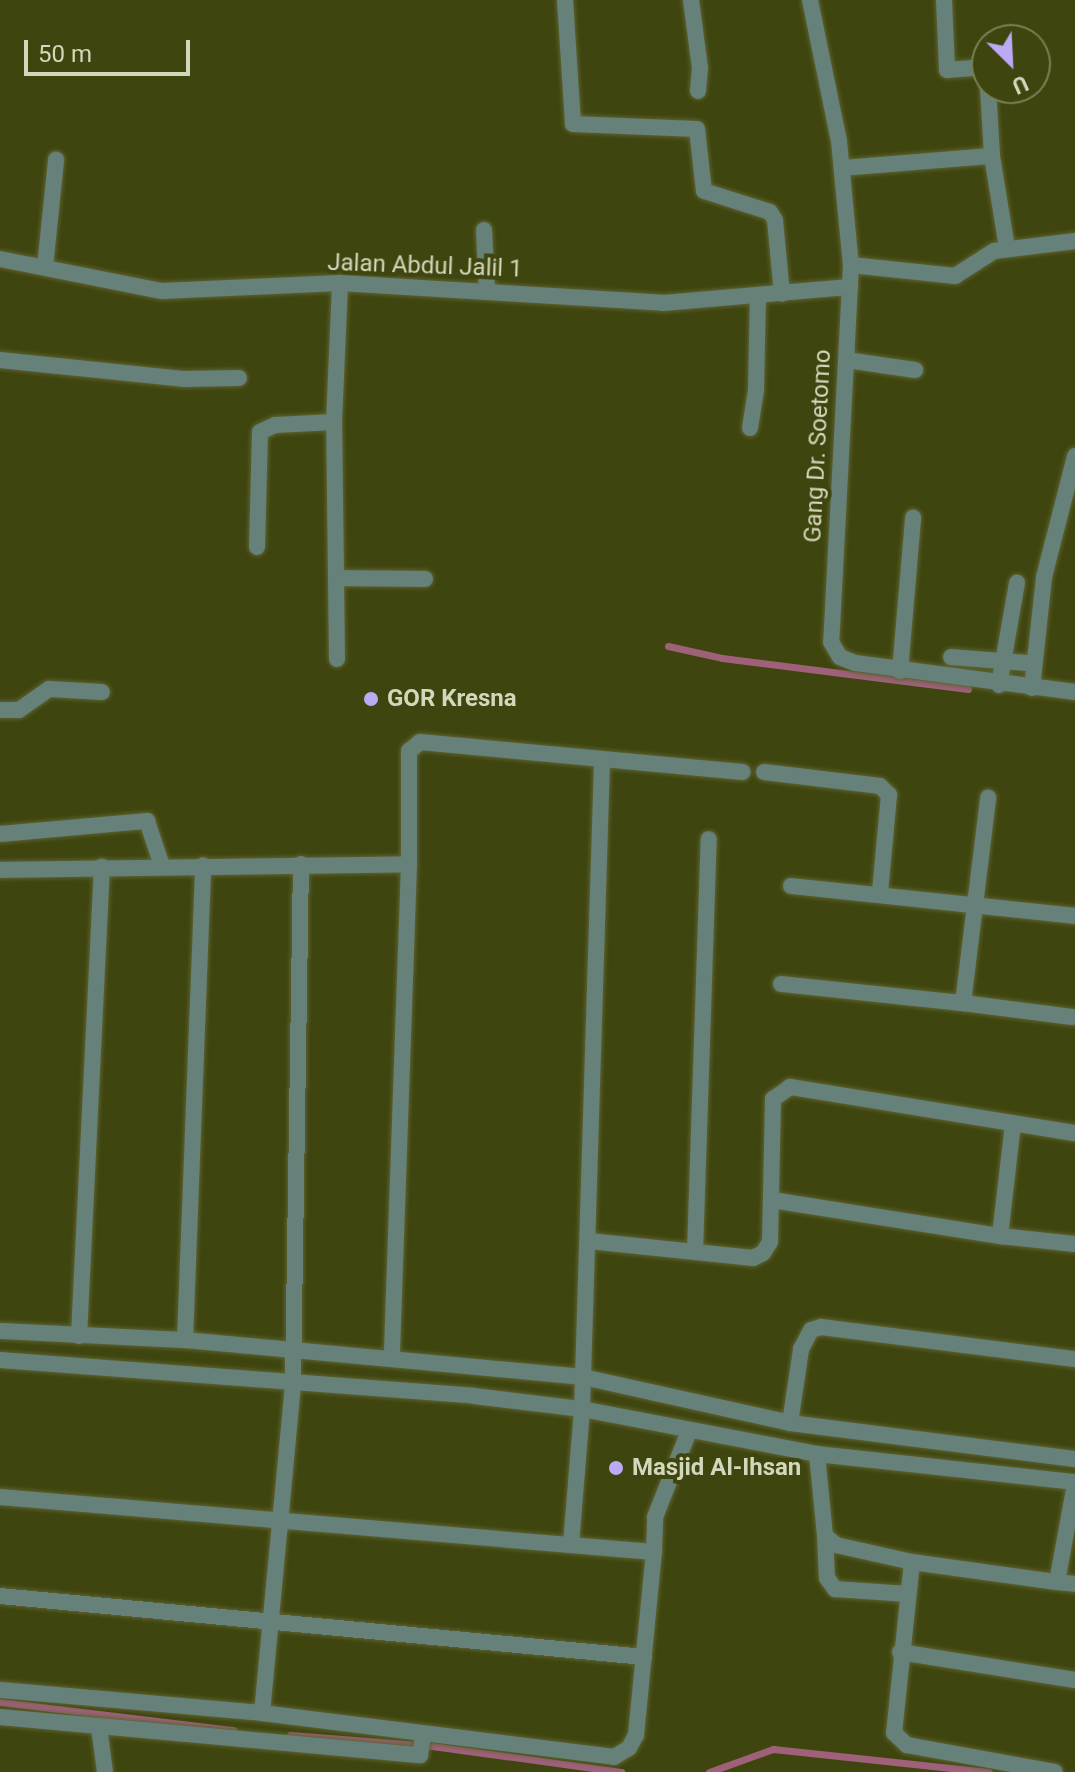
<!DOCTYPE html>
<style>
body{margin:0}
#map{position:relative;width:1075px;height:1772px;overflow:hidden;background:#3f450e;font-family:Roboto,sans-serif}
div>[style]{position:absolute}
.stream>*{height:7px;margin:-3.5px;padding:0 3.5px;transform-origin:3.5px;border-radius:3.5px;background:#9e6179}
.roads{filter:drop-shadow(0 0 2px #5d6231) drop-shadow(0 0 2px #5d6231)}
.minor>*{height:16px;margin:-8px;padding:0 8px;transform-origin:8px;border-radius:8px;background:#668179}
.dots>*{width:22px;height:22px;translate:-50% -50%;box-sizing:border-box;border:4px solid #3f450e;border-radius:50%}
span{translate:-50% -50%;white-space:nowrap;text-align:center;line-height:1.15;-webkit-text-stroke:8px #3f450e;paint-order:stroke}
.street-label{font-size:24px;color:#d3d7bc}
.poi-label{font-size:24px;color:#d3d7bc;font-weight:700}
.left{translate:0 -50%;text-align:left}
.north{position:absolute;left:971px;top:24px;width:80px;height:80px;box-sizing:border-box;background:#3f450e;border:2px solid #7a7f54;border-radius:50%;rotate:156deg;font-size:22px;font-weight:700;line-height:32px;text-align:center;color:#d3d7bc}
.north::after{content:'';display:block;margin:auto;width:28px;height:36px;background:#bcaaf5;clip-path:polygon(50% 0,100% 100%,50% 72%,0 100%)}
.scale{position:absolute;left:24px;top:40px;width:166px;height:36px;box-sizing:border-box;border:4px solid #d3d7bc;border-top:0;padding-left:10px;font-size:24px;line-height:28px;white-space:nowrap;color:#d3d7bc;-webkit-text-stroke:6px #3f450e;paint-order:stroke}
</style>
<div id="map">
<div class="stream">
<div style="left:668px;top:646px;width:55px;rotate:12.5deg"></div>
<div style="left:722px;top:658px;width:248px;rotate:7.2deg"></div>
<div style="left:0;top:1702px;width:235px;rotate:6.9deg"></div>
<div style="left:290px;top:1735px;width:142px;rotate:4.4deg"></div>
<div style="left:432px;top:1746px;width:191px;rotate:7.8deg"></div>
<div style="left:709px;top:1772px;width:68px;rotate:-19.8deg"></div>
<div style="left:773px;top:1749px;width:217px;rotate:6.1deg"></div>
</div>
<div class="roads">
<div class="minor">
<div style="left:565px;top:0;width:124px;rotate:86.3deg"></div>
<div style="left:573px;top:124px;width:124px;rotate:2.3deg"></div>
<div style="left:697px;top:129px;width:62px;rotate:83.6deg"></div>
<div style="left:704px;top:191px;width:69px;rotate:17.7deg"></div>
<div style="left:770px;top:212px;width:9px;rotate:58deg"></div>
<div style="left:775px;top:220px;width:74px;rotate:84.6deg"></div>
<div style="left:691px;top:0;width:69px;rotate:82.5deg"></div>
<div style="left:700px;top:68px;width:23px;rotate:95deg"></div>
<div style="left:810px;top:0;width:144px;rotate:78.4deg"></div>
<div style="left:839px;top:141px;width:125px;rotate:84.5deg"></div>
<div style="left:851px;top:265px;width:378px;rotate:93deg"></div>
<div style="left:831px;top:642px;width:17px;rotate:59deg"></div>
<div style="left:840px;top:657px;width:16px;rotate:22deg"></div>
<div style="left:855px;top:663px;width:222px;rotate:7.5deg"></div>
<div style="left:944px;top:0;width:70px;rotate:87.5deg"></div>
<div style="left:947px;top:70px;width:40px;rotate:-4.3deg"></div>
<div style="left:988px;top:88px;width:68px;rotate:86.6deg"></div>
<div style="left:992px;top:156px;width:93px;rotate:80.7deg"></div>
<div style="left:842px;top:168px;width:150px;rotate:-4.6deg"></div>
<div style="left:484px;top:230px;width:62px;rotate:87.2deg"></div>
<div style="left:0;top:259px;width:165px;rotate:11.2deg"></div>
<div style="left:162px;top:291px;width:178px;rotate:-2.6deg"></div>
<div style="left:340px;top:283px;width:324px;rotate:3.5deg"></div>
<div style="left:663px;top:303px;width:188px;rotate:-4.9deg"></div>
<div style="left:851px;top:265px;width:105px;rotate:6deg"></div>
<div style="left:955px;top:276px;width:46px;rotate:-32.7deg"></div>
<div style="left:994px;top:251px;width:82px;rotate:-7deg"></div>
<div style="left:45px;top:267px;width:108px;rotate:-84.1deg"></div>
<div style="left:0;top:360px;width:184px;rotate:5.9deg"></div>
<div style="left:183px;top:379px;width:56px;rotate:-1deg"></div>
<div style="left:847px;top:360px;width:69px;rotate:8.4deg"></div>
<div style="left:750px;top:428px;width:38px;rotate:-81deg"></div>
<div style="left:756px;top:390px;width:94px;rotate:-88.8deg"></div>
<div style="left:257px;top:547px;width:115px;rotate:-88.5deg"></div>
<div style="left:260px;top:432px;width:17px;rotate:-25deg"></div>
<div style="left:275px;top:425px;width:59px;rotate:-2.9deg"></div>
<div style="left:336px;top:578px;width:89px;rotate:0.6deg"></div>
<div style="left:951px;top:657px;width:76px;rotate:4.5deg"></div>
<div style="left:337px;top:659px;width:237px;rotate:-90.7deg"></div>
<div style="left:334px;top:422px;width:139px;rotate:-87.5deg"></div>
<div style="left:900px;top:671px;width:154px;rotate:-85.1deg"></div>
<div style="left:999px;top:685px;width:104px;rotate:-80deg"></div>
<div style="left:1032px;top:688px;width:112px;rotate:-83.8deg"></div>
<div style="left:1044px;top:577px;width:125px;rotate:-75.6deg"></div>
<div style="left:0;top:710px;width:19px"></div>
<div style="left:19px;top:710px;width:37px;rotate:-35deg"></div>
<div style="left:49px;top:689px;width:53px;rotate:3.2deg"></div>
<div style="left:764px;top:772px;width:117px;rotate:6.9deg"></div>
<div style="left:880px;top:786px;width:13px;rotate:45deg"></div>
<div style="left:889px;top:795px;width:97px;rotate:95.3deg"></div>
<div style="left:0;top:834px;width:148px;rotate:-5.1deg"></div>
<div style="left:147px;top:821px;width:47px;rotate:71.6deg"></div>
<div style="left:409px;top:864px;width:113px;rotate:-90deg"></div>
<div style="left:409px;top:751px;width:14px;rotate:-39deg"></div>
<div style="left:420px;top:742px;width:324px;rotate:5.3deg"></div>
<div style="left:0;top:870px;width:409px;rotate:-0.8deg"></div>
<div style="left:409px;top:864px;width:495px;rotate:92deg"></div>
<div style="left:791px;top:886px;width:286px;rotate:6deg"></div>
<div style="left:781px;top:984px;width:183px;rotate:6deg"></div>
<div style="left:963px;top:1003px;width:207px;rotate:-83deg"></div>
<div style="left:963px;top:1003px;width:110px;rotate:7.3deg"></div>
<div style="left:772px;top:1200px;width:231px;rotate:9deg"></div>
<div style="left:1000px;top:1236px;width:113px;rotate:-83.4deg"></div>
<div style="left:1000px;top:1236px;width:75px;rotate:6.1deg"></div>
<div style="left:589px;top:1241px;width:165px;rotate:5.9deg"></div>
<div style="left:753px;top:1258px;width:11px;rotate:-27deg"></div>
<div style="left:763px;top:1253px;width:13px;rotate:-58deg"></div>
<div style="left:770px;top:1242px;width:143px;rotate:-88.8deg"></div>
<div style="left:773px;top:1099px;width:21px;rotate:-35deg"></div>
<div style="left:790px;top:1087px;width:289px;rotate:9.2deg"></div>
<div style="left:695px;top:1252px;width:413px;rotate:-88.1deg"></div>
<div style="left:0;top:1331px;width:185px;rotate:2.8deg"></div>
<div style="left:185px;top:1340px;width:400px;rotate:5.3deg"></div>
<div style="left:583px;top:1377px;width:212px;rotate:12.5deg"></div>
<div style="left:790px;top:1423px;width:287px;rotate:7.2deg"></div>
<div style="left:79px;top:1336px;width:470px;rotate:-87.2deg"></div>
<div style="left:185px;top:1340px;width:475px;rotate:-87.8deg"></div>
<div style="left:0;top:1360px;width:475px;rotate:4.3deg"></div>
<div style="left:474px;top:1396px;width:109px;rotate:6.9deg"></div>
<div style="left:582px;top:1409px;width:239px;rotate:10.8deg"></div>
<div style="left:817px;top:1454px;width:260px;rotate:6.2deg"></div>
<div style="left:790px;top:1423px;width:75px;rotate:-81.5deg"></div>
<div style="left:801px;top:1349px;width:21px;rotate:-62deg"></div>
<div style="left:811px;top:1330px;width:10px;rotate:-17deg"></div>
<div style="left:821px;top:1327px;width:256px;rotate:7.2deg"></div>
<div style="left:817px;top:1454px;width:82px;rotate:84.4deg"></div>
<div style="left:825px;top:1536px;width:14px;rotate:39deg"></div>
<div style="left:836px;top:1545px;width:78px;rotate:12.6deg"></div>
<div style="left:912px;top:1562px;width:146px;rotate:7.9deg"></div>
<div style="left:1057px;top:1582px;width:100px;rotate:-79.6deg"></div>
<div style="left:0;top:1497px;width:656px;rotate:4.81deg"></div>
<div style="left:654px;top:1552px;width:35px;rotate:-88deg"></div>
<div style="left:655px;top:1517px;width:92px;rotate:-68.4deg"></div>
<div style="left:825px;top:1536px;width:42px;rotate:87.3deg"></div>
<div style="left:827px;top:1578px;width:14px;rotate:54deg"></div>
<div style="left:835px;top:1589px;width:73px;rotate:3.9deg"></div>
<div style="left:571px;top:1544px;width:135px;rotate:-85.3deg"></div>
<div style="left:582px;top:1409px;width:649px;rotate:-88.23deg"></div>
<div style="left:912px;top:1562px;width:172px;rotate:96deg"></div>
<div style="left:894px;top:1733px;width:18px;rotate:43deg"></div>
<div style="left:907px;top:1745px;width:150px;rotate:10.3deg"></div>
<div style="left:1057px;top:1582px;width:18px;rotate:6deg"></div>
<div style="left:0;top:1596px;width:647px;rotate:5.41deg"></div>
<div style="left:900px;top:1652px;width:177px;rotate:9.1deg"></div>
<div style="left:0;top:1690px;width:263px;rotate:5deg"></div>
<div style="left:262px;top:1713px;width:355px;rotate:7.1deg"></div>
<div style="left:614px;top:1757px;width:17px;rotate:-31deg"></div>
<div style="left:629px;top:1748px;width:15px;rotate:-62deg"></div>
<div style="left:636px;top:1735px;width:184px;rotate:-84.4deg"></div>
<div style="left:262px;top:1713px;width:332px;rotate:-84.6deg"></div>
<div style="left:293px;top:1382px;width:518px;rotate:-89.12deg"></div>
<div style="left:0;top:1717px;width:422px;rotate:5.2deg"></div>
<div style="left:420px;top:1755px;width:19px;rotate:-81deg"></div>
<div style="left:99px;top:1727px;width:45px;rotate:82.4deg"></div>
</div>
</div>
<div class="dots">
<div style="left:371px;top:699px;background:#bcaaf5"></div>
<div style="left:616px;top:1468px;background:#bcaaf5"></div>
</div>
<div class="street-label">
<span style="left:425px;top:266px;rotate:2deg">Jalan Abdul Jalil 1</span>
<span style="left:818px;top:446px;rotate:-87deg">Gang Dr. Soetomo</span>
</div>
<div class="poi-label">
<span class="left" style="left:387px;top:699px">GOR Kresna</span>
<span class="left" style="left:632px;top:1468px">Masjid Al-Ihsan</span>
</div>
<div class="north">U</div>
<div class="scale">50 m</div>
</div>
